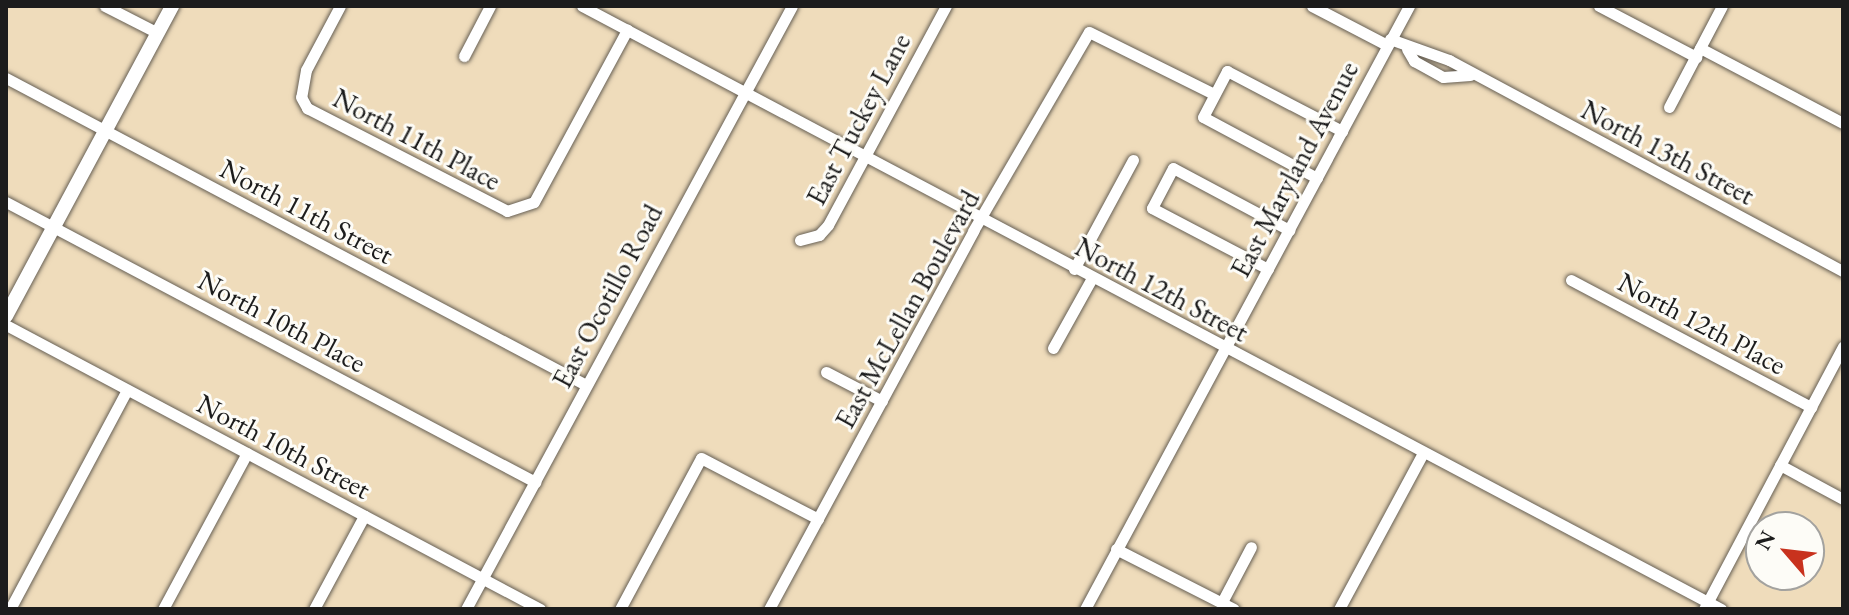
<!DOCTYPE html>
<style>
body{margin:0}
#map{position:relative;width:1849px;height:615px;overflow:hidden;background:#efdcbb;font-family:"EB Garamond",serif}
div>[style]{position:absolute}
.roads{filter:drop-shadow(0 0 2px #665f54) drop-shadow(0 0 2px #665f54)}
.minor>*{height:11px;margin:-5.5px;padding:0 5.5px;transform-origin:5.5px;border-radius:5.5px;background:#fff}
.major>*{height:14px;margin:-7px;padding:0 7px;transform-origin:7px;border-radius:7px;background:#fff}
span{translate:-50% -50%;white-space:nowrap;text-align:center;line-height:1.15;-webkit-text-stroke:6px #fdfcf7;paint-order:stroke}
.street-label{font-size:28px;color:#1c1c1c}
.frame{position:absolute;inset:0;border:8px solid #1c1c1c;pointer-events:none}
.north{position:absolute;left:1745px;top:511px;width:80px;height:80px;box-sizing:border-box;background:#fdfcf7;border:2px solid #a3a29f;border-radius:50%;rotate:298deg;font-size:22px;font-weight:700;line-height:32px;text-align:center;color:#1c1c1c}
.north::after{content:'';display:block;margin:auto;width:28px;height:36px;background:#c8321e;clip-path:polygon(50% 0,100% 100%,50% 72%,0 100%)}
</style>
<div id="map">
<div class="roads">
<div class="minor">
<div style="left:105px;top:6px;width:59px;rotate:27deg"></div>
<div style="left:340px;top:6px;width:72px;rotate:118deg"></div>
<div style="left:306px;top:70px;width:27px;rotate:100deg"></div>
<div style="left:301px;top:97px;width:13px;rotate:61deg"></div>
<div style="left:307px;top:108px;width:225px;rotate:27.2deg"></div>
<div style="left:507px;top:211px;width:28px;rotate:-18deg"></div>
<div style="left:534px;top:202px;width:196px;rotate:-61.6deg"></div>
<div style="left:582px;top:6px;width:1289px;rotate:27.9deg"></div>
<div style="left:1312px;top:6px;width:85px;rotate:27.5deg"></div>
<div style="left:1599px;top:6px;width:110px;rotate:27.7deg"></div>
<div style="left:1390px;top:39px;width:63px;rotate:19.6deg"></div>
<div style="left:1449px;top:60px;width:447px;rotate:28.2deg"></div>
<div style="left:1700px;top:48px;width:161px;rotate:27.7deg"></div>
<div style="left:1407px;top:49px;width:14px;rotate:60deg"></div>
<div style="left:1414px;top:61px;width:33px;rotate:29deg"></div>
<div style="left:1443px;top:77px;width:27px;rotate:-4deg"></div>
<div style="left:464px;top:56px;width:56px;rotate:-62.5deg"></div>
<div style="left:6px;top:78px;width:656px;rotate:27.89deg"></div>
<div style="left:1669px;top:107px;width:114px;rotate:-62.3deg"></div>
<div style="left:1317px;top:178px;width:129px;rotate:-151.8deg"></div>
<div style="left:1203px;top:117px;width:52px;rotate:-62.4deg"></div>
<div style="left:1227px;top:71px;width:130px;rotate:27.6deg"></div>
<div style="left:6px;top:202px;width:599px;rotate:27.89deg"></div>
<div style="left:800px;top:240px;width:20px;rotate:-15deg"></div>
<div style="left:819px;top:235px;width:13px;rotate:-48deg"></div>
<div style="left:828px;top:225px;width:249px;rotate:-61.7deg"></div>
<div style="left:1074px;top:269px;width:124px;rotate:-61.6deg"></div>
<div style="left:1268px;top:269px;width:131px;rotate:-152.3deg"></div>
<div style="left:1152px;top:208px;width:45px;rotate:-62.3deg"></div>
<div style="left:1173px;top:168px;width:132px;rotate:28.1deg"></div>
<div style="left:1571px;top:280px;width:272px;rotate:27.9deg"></div>
<div style="left:6px;top:325px;width:605px;rotate:28.01deg"></div>
<div style="left:1053px;top:348px;width:80px;rotate:-60.9deg"></div>
<div style="left:826px;top:372px;width:63px;rotate:27.4deg"></div>
<div style="left:1780px;top:465px;width:72px;rotate:28.4deg"></div>
<div style="left:1116px;top:549px;width:132px;rotate:27deg"></div>
<div style="left:1222px;top:602px;width:62px;rotate:-62.2deg"></div>
<div style="left:10px;top:609px;width:248px;rotate:-61.9deg"></div>
<div style="left:163px;top:609px;width:177px;rotate:-61.7deg"></div>
<div style="left:314px;top:609px;width:106px;rotate:-61.7deg"></div>
<div style="left:466px;top:609px;width:685px;rotate:-61.6deg"></div>
<div style="left:620px;top:609px;width:171px;rotate:-61.8deg"></div>
<div style="left:701px;top:458px;width:132px;rotate:27.5deg"></div>
<div style="left:769px;top:609px;width:430px;rotate:-61.6deg"></div>
<div style="left:973px;top:231px;width:230px;rotate:-59.8deg"></div>
<div style="left:1089px;top:32px;width:140px;rotate:26.4deg"></div>
<div style="left:1085px;top:609px;width:685px;rotate:-61.75deg"></div>
<div style="left:1339px;top:609px;width:177px;rotate:-61.7deg"></div>
<div style="left:1704px;top:609px;width:297px;rotate:-62.1deg"></div>
</div>
<div class="major">
<div style="left:6px;top:316px;width:352px;rotate:-61.8deg"></div>
</div>
</div>
<div class="street-label">
<span style="left:858px;top:119px;rotate:-62deg">East Tuckey Lane</span>
<span style="left:417px;top:139px;rotate:28deg">North 11th Place</span>
<span style="left:1668px;top:152px;rotate:28deg">North 13th Street</span>
<span style="left:1294px;top:169px;rotate:-62deg">East Maryland Avenue</span>
<span style="left:307px;top:211px;rotate:28deg">North 11th Street</span>
<span style="left:1162px;top:289px;rotate:28deg">North 12th Street</span>
<span style="left:607px;top:296px;rotate:-62deg">East Ocotillo Road</span>
<span style="left:907px;top:309px;rotate:-61deg">East McLellan Boulevard</span>
<span style="left:282px;top:321px;rotate:28deg">North 10th Place</span>
<span style="left:1702px;top:323px;rotate:28deg">North 12th Place</span>
<span style="left:284px;top:446px;rotate:28deg">North 10th Street</span>
</div>
<div class="frame"></div>
<div class="north">N</div>
</div>
